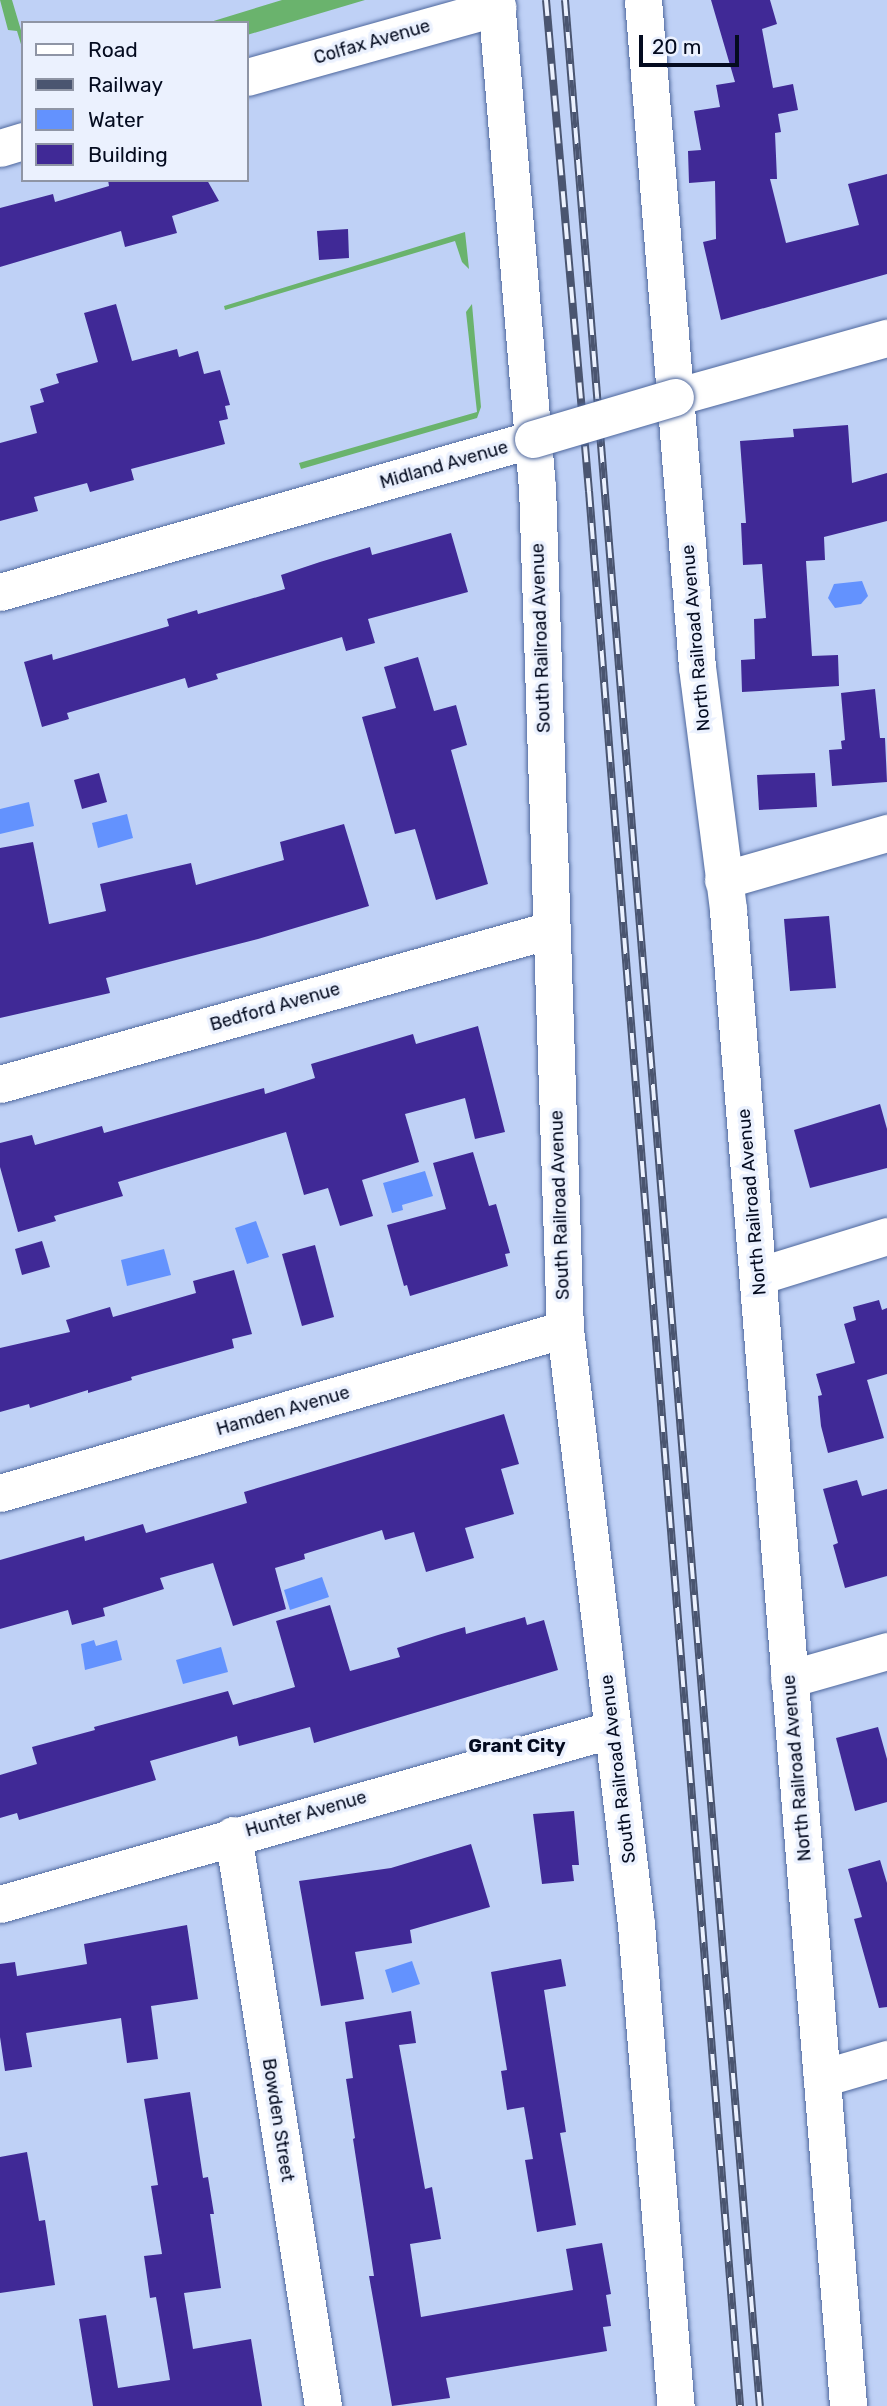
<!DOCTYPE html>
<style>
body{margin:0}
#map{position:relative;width:887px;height:2406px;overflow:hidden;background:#bfd1f6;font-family:Rubik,sans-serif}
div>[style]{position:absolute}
.green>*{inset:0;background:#6ab36d}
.water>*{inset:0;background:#6392fe}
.building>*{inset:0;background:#402996}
.roads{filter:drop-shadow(0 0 2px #4e679d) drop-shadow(0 0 2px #4e679d)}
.minor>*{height:37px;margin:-18.5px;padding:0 18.5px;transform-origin:18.5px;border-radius:18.5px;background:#fff}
.rail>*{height:8px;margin-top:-4px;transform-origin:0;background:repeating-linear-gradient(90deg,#ebf1fe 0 16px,#4a5570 0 32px);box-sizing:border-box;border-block:2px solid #4a5570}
.bridges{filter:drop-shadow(0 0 2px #4e679d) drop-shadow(0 0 2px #4e679d)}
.minor-bridge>*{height:37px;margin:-18.5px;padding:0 18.5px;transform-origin:18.5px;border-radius:18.5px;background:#fff}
span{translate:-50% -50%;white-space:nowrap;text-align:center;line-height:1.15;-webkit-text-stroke:7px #ebf1fe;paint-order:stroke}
.street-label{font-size:18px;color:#040b1f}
.neighbourhood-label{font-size:19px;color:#040b1f;font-weight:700}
.legend{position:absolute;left:21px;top:21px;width:228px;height:161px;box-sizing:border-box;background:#ebf1fe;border:2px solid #8f95a5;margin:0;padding:9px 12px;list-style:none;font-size:21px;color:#040b1f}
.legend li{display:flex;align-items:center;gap:14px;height:35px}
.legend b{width:35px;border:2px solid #8f95a5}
.scale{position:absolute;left:639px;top:35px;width:100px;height:32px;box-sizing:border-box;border:4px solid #040b1f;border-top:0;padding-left:9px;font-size:21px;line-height:24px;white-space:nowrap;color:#040b1f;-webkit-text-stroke:5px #ebf1fe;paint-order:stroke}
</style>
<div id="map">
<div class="green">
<div style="clip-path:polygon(0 0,12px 0,23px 37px,23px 51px,17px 31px,8px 30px)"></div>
<div style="clip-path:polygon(282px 0,365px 0,247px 35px,247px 23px,207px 23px)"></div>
<div style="clip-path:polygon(465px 232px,469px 269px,462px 262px,455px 241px,225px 310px,224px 306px)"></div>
<div style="clip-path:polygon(472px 304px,481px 407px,477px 418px,301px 469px,299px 463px,477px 412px,466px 312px)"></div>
</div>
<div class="water">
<div style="clip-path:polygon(862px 581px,868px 596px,861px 604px,835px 608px,828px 598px,834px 584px)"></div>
<div style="clip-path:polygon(29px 802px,34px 826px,0 834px,0 809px)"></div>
<div style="clip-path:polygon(127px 814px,133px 838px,98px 848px,92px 823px)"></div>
<div style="clip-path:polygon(425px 1171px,433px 1196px,402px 1205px,403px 1210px,392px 1213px,383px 1183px)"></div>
<div style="clip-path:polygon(256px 1221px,269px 1257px,247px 1264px,235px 1228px)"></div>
<div style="clip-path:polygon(164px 1249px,171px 1275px,127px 1286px,121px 1260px)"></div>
<div style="clip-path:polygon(322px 1577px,329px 1597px,290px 1610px,284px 1590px)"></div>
<div style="clip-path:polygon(94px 1640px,96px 1646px,117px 1640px,122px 1660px,85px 1670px,81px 1644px)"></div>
<div style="clip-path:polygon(221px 1647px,228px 1672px,183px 1684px,176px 1660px)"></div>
<div style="clip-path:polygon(412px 1961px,420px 1984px,392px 1993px,385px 1970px)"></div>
</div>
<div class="building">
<div style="clip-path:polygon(711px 0,770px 0,777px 24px,762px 29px,773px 88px,793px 84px,798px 110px,778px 114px,781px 132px,775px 133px,777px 179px,770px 179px,786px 243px,859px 225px,848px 184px,887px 174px,887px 274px,721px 320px,703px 242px,716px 239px,715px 181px,689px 183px,688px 151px,701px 150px,694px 111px,720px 107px,716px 85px,735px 82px)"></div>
<div style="clip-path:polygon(108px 180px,207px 180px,219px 201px,172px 216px,177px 233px,125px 247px,121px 231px,0 267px,0 208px,53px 194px,55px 202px,109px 186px)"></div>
<div style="clip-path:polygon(348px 229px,349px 258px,319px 260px,317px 231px)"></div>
<div style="clip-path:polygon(116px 304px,132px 361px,177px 349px,179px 357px,198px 351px,204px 374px,220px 370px,230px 405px,225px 406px,228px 419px,219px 421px,225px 444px,131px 469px,134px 480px,90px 492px,87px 483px,34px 497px,38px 511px,0 521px,0 443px,37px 433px,30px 406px,44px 402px,40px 389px,59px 383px,56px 374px,98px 362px,84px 313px)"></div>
<div style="clip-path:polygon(848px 425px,852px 483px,887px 473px,887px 521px,824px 537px,825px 560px,806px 561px,812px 656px,838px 655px,839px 686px,742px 692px,741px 660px,755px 659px,754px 619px,766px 618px,762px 564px,743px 565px,741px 523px,746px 523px,740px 441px,794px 437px,793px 429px)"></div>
<div style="clip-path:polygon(451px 533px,468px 592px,368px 619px,375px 643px,346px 651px,342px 637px,216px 674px,218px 679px,188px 688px,185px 678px,67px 713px,69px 719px,42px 727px,24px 662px,52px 654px,53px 660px,169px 626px,167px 619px,197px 610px,198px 614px,285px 589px,281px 575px,320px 562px,370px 547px,372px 555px)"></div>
<div style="clip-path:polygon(418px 657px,434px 711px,456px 705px,467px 745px,451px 750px,488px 884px,436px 900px,415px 829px,395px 834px,362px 717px,396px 708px,384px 667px)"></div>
<div style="clip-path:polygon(875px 689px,880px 738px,885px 738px,887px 782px,832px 786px,829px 750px,842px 749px,841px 741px,845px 740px,841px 693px)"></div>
<div style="clip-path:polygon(99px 773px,107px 802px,82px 809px,74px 780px)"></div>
<div style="clip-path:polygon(815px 773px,817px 807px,759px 810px,757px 775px)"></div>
<div style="clip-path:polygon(344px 824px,369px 906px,258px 939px,106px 978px,110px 993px,0 1018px,0 848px,33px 842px,49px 924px,106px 911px,100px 884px,191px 863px,196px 885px,284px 860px,280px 842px)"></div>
<div style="clip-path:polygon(829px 916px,836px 988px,790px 991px,784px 919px)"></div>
<div style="clip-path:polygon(478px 1026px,505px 1132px,475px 1139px,465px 1098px,405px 1114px,419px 1162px,362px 1180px,373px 1216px,340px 1226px,328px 1188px,304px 1195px,286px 1132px,118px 1182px,123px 1196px,54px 1216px,56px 1221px,18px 1232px,0 1167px,0 1143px,32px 1135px,35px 1145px,102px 1126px,104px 1133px,264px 1088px,265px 1094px,315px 1078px,311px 1064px,386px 1042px,413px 1034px,416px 1044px)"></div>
<div style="clip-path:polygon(880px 1104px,887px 1129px,887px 1168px,810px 1188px,794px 1130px)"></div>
<div style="clip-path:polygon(473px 1152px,489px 1206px,496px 1204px,510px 1253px,505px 1254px,508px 1266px,410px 1296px,407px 1285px,404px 1286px,387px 1225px,446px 1209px,433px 1163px)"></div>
<div style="clip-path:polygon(42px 1241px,50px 1267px,22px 1275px,15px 1249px)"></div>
<div style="clip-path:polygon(315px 1245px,334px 1317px,302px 1326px,282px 1254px)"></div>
<div style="clip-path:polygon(234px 1270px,252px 1334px,232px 1339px,234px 1348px,131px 1377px,132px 1380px,88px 1393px,88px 1390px,30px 1408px,29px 1404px,0 1412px,0 1348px,70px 1332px,66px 1320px,110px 1307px,113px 1317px,196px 1293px,193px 1281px)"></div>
<div style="clip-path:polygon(879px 1300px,882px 1310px,887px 1308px,887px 1374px,867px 1380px,884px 1438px,828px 1453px,821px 1426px,818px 1396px,822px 1395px,816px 1374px,855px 1363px,844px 1324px,856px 1320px,853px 1307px)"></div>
<div style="clip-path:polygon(504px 1414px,519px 1464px,501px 1469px,514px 1514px,465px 1528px,474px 1558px,426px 1572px,414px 1532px,385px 1540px,382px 1530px,304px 1554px,305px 1559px,275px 1568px,286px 1609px,233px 1626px,213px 1563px,160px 1578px,164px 1589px,103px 1608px,105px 1616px,72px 1625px,68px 1610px,0 1629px,0 1560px,84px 1536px,85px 1541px,143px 1524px,146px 1533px,247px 1503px,244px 1492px)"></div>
<div style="clip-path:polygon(857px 1480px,862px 1496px,887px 1489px,887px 1576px,845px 1588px,833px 1545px,838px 1543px,823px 1489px)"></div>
<div style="clip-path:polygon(330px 1605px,350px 1671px,400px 1657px,397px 1648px,438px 1635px,465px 1627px,466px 1634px,525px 1617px,527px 1625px,544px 1620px,558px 1670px,314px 1743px,310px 1727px,239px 1746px,237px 1736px,150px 1761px,156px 1780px,19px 1820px,17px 1813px,0 1818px,0 1775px,37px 1764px,32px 1747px,95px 1730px,94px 1727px,228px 1691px,233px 1705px,295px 1687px,276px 1621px)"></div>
<div style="clip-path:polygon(878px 1727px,887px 1759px,887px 1802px,855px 1811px,836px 1738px)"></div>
<div style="clip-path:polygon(574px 1811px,579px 1865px,572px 1865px,574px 1881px,542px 1884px,533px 1814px)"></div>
<div style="clip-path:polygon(471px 1844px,490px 1907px,410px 1930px,412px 1943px,355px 1952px,364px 1999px,321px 2006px,299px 1881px,391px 1868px)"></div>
<div style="clip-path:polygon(880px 1860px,887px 1883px,887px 2007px,879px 2008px,854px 1919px,862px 1917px,848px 1869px)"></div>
<div style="clip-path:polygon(187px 1925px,198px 1999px,151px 2006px,158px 2059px,127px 2063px,121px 2018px,26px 2033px,32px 2067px,5px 2071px,0 2037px,0 1964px,15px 1962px,17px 1976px,87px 1964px,84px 1944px)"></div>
<div style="clip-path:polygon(561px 1959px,566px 1986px,544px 1990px,566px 2132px,560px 2133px,576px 2225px,537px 2232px,525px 2160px,533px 2159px,524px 2107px,507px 2110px,501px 2071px,507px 2070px,491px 1972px)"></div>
<div style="clip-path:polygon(411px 2011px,416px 2043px,399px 2045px,425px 2189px,432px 2187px,441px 2239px,410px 2244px,421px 2317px,573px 2290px,566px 2249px,602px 2243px,611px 2294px,606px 2295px,611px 2326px,603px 2327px,607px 2351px,446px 2378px,450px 2398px,392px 2406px,369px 2276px,374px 2276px,353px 2139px,355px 2138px,346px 2079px,353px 2078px,345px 2022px)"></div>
<div style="clip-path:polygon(190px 2092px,203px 2178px,208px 2177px,214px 2214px,210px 2214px,221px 2288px,184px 2293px,193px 2349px,251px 2339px,262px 2406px,93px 2406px,79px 2319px,106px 2315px,118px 2388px,170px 2380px,156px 2297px,150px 2298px,144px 2256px,162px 2254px,151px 2186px,158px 2185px,144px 2099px)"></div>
<div style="clip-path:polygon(27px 2152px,39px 2221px,45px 2220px,55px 2285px,0 2293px,0 2157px)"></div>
</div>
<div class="roads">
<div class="minor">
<div style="left:496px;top:0;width:488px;rotate:85.2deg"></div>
<div style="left:537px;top:486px;width:843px;rotate:88.1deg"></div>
<div style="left:565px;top:1329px;width:599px;rotate:83.2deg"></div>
<div style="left:636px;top:1924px;width:484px;rotate:85.3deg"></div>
<div style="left:643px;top:0;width:669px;rotate:85.37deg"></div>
<div style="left:697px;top:667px;width:245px;rotate:82.7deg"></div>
<div style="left:728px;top:910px;width:1501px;rotate:85.41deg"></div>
<div style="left:247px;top:77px;width:260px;rotate:-15.6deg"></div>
<div style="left:0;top:148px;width:24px;rotate:-17deg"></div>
<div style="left:675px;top:397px;width:220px;rotate:-15.6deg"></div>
<div style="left:0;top:592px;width:555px;rotate:-16.02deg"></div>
<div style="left:723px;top:880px;width:171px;rotate:-16deg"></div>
<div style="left:0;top:1084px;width:571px;rotate:-15.64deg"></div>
<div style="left:758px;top:1276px;width:135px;rotate:-17.2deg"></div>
<div style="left:0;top:1493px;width:588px;rotate:-16.19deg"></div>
<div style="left:789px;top:1679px;width:102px;rotate:-15.9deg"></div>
<div style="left:233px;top:1835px;width:578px;rotate:81.04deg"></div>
<div style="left:0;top:1904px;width:637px;rotate:-15.93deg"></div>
<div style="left:822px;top:2078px;width:68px;rotate:-16.3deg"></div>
</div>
</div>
<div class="rail">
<div style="left:546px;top:0;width:493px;rotate:85deg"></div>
<div style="left:589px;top:491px;width:1921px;rotate:85.49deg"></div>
<div style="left:565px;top:0;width:2414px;rotate:85.37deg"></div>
</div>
<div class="bridges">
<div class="minor-bridge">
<div style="left:533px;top:439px;width:148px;rotate:-16.5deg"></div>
</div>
</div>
<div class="street-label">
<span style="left:372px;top:42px;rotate:-16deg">Colfax Avenue</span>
<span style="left:444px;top:465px;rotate:-16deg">Midland Avenue</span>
<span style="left:541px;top:638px;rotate:-92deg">South Railroad Avenue</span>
<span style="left:696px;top:638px;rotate:-95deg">North Railroad Avenue</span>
<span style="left:275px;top:1007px;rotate:-16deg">Bedford Avenue</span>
<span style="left:752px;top:1202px;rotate:-95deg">North Railroad Avenue</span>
<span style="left:560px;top:1205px;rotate:-92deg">South Railroad Avenue</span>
<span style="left:283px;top:1411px;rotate:-16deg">Hamden Avenue</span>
<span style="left:797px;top:1768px;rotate:-95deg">North Railroad Avenue</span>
<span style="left:618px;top:1769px;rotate:-97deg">South Railroad Avenue</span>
<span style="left:306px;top:1814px;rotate:-16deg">Hunter Avenue</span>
<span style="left:278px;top:2120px;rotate:81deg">Bowden Street</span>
</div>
<div class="neighbourhood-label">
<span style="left:517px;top:1746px">Grant City</span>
</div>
<ul class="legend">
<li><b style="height:9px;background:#fff"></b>Road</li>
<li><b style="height:9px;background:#4a5570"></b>Railway</li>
<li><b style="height:19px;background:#6392fe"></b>Water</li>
<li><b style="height:19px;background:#402996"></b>Building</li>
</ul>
<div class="scale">20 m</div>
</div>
